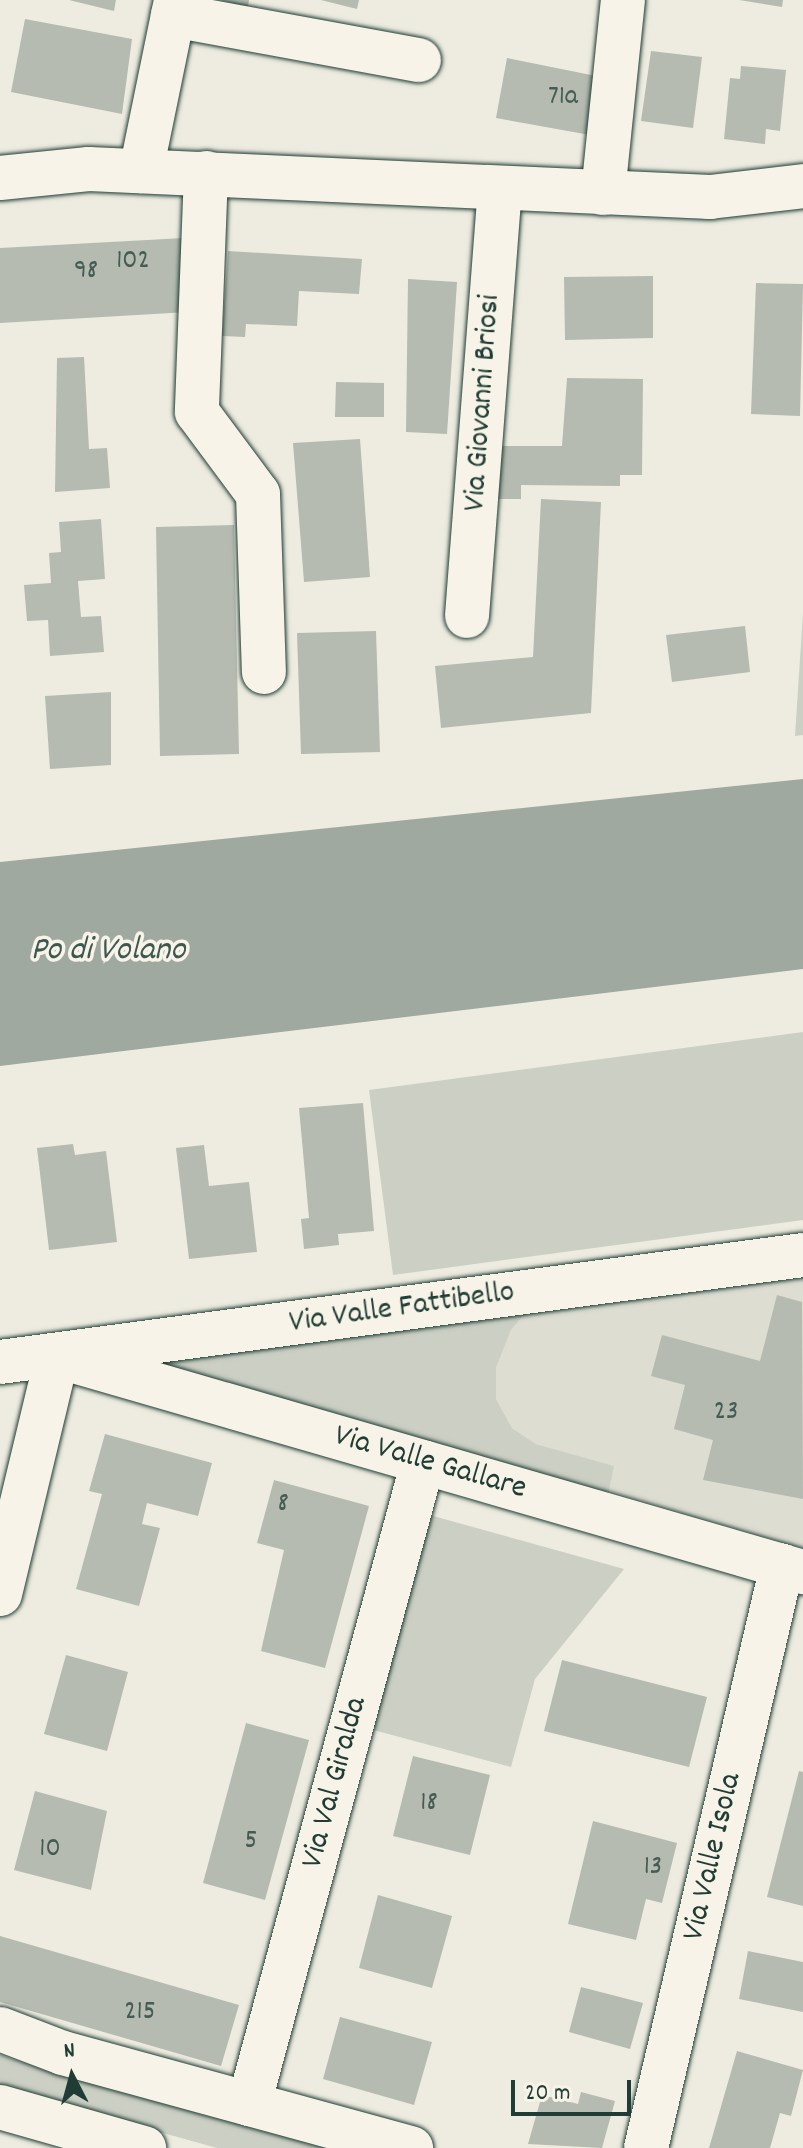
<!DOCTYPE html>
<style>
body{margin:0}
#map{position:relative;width:803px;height:2148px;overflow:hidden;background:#eeece1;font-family:Dekko,sans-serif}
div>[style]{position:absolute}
.built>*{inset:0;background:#ddddd2}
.green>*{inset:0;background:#cccfc4}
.water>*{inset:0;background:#9fa99f}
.building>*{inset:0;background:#b5bbb0}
.roads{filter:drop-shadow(0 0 2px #1f3d34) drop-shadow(0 0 2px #1f3d34)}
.minor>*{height:44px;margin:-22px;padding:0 22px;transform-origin:22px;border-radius:22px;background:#f7f3e8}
.major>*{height:44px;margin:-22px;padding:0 22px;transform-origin:22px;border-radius:22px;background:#f7f3e8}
span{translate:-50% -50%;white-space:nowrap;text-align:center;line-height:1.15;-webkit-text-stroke:7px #f7f3e8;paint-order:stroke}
.number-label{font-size:28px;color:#445c53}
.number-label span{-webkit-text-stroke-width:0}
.street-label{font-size:32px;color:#1f3d34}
.water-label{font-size:34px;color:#3f584f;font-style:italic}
.north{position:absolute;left:32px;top:2036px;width:80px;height:80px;-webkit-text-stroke:6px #f7f3e8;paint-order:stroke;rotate:354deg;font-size:22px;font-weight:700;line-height:32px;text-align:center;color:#1f3d34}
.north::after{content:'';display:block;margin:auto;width:28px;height:36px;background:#1f3d34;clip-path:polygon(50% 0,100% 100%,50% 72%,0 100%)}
.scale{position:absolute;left:511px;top:2080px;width:120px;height:36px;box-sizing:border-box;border:4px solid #1f3d34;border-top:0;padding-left:10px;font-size:24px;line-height:28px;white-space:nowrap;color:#1f3d34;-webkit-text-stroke:6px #f7f3e8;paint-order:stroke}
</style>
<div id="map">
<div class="built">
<div style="clip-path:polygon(803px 1266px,803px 1548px,609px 1491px,613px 1466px,536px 1444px,512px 1428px,496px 1399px,496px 1368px,511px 1330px,535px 1302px)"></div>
</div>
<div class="green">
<div style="clip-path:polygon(803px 613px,803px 735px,795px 736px)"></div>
<div style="clip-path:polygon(803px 1032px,803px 1220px,393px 1275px,369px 1090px)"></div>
<div style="clip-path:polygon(535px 1302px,511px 1330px,496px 1368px,496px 1399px,512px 1428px,536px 1444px,614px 1466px,606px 1505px,105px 1358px)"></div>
<div style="clip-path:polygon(426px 1514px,624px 1569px,535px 1679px,511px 1767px,366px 1728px)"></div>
<div style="clip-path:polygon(0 2055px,21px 2062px,332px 2148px,217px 2148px,9px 2090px,0 2086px)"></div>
</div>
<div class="water">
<div style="clip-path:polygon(803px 779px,803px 969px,0 1066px,0 862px)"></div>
</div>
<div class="building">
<div style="clip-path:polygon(69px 0,116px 0,114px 11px)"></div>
<div style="clip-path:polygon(220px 0,249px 0,248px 7px)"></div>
<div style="clip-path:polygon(321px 0,359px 0,357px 9px)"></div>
<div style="clip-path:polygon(739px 0,783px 0,782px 7px)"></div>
<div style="clip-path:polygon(25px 19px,132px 39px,122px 114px,11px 92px)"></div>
<div style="clip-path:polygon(651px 51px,702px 57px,693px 128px,641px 121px)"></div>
<div style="clip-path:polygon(507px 58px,601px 77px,590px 135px,496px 118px)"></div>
<div style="clip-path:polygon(741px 66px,786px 70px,780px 131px,766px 129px,765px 144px,724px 139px,730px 78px,740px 79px)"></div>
<div style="clip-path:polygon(184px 238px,188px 312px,0 323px,0 248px)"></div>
<div style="clip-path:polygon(228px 251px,362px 259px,359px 294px,299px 291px,297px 326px,246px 324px,245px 337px,222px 336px)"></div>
<div style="clip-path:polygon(653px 276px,653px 338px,565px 340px,564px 277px)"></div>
<div style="clip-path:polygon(408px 279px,457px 282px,447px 434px,406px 432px)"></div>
<div style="clip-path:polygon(756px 283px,803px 284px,800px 416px,751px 414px)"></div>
<div style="clip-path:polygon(84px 357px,89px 449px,107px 448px,110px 488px,55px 492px,57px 358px)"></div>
<div style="clip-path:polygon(567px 378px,643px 379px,642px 475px,620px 475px,620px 486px,521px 485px,521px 499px,496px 499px,497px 446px,562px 446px)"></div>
<div style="clip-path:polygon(336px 382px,384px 383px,384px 417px,335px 417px)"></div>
<div style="clip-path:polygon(360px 439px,370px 577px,304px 582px,293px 443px)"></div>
<div style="clip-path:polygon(541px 499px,601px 502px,591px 713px,441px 728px,435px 666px,533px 657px)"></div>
<div style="clip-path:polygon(101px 519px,105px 579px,78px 581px,81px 617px,101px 616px,104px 652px,50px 656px,48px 620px,27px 621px,24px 585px,51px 583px,49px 553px,61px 552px,59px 522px)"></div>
<div style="clip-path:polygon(234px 525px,239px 754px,160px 756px,156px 527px)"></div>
<div style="clip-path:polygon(745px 626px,750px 672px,672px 682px,666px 635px)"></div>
<div style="clip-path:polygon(376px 631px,380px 752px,301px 754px,297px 633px)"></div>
<div style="clip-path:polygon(111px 692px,111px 765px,50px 769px,45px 696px)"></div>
<div style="clip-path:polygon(363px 1103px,374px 1231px,338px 1234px,339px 1245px,304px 1249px,301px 1219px,309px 1218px,299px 1108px)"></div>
<div style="clip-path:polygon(73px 1144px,75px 1155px,106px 1151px,117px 1242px,49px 1250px,37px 1148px)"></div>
<div style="clip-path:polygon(204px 1145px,209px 1186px,249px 1182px,257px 1252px,189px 1259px,176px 1148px)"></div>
<div style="clip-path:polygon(777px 1295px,802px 1302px,803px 1499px,703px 1480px,713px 1440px,674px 1429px,685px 1385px,651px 1376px,662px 1335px,760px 1361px)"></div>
<div style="clip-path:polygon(105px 1434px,212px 1463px,198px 1516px,147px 1503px,142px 1524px,160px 1528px,139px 1606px,76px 1589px,102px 1494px,89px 1491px)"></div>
<div style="clip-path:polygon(274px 1480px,369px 1506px,325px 1668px,261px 1651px,284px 1550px,257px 1543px)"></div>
<div style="clip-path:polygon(66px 1655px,128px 1672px,107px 1751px,44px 1734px)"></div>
<div style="clip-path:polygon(562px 1660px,707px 1697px,689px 1767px,544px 1731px)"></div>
<div style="clip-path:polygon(246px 1723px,309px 1740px,265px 1900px,203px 1883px)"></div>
<div style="clip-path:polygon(413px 1756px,490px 1775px,470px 1855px,393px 1836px)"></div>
<div style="clip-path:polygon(799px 1771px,803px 1772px,803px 1906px,767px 1897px)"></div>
<div style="clip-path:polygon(35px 1791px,107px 1811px,91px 1890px,14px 1870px)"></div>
<div style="clip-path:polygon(593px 1821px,677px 1843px,662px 1903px,646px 1899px,636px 1940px,568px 1924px)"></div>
<div style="clip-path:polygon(378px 1895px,452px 1916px,432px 1988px,359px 1968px)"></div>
<div style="clip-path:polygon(0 1936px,239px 2005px,221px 2066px,0 2002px)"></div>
<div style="clip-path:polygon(748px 1951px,803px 1962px,803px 2012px,739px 1999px)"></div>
<div style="clip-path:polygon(581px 1987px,643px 2003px,630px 2049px,569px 2032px)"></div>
<div style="clip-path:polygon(340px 2017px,432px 2042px,414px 2105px,323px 2079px)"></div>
<div style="clip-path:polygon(737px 2051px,803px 2070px,791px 2116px,780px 2113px,770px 2148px,709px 2148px)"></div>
<div style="clip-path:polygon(581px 2092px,615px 2101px,602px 2148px,528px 2144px,542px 2095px,578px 2104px)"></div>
</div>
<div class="roads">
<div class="minor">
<div style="left:173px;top:15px;width:250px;rotate:10.4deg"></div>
<div style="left:141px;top:171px;width:175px;rotate:-78.4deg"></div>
<div style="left:206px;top:173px;width:239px;rotate:92.2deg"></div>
<div style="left:197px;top:412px;width:102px;rotate:53.4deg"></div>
<div style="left:258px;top:494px;width:178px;rotate:88.1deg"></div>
<div style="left:0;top:178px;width:89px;rotate:-5.8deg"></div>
<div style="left:89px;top:169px;width:622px;rotate:2.58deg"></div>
<div style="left:710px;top:197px;width:94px;rotate:-6.7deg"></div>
<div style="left:603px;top:193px;width:194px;rotate:-84.1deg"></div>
<div style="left:467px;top:616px;width:428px;rotate:-85.6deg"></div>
<div style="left:0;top:1362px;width:810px;rotate:-7.59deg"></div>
<div style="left:0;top:1594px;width:245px;rotate:-76.5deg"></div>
<div style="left:57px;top:1356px;width:777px;rotate:16.15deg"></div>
<div style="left:0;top:2029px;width:67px;rotate:20.9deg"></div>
<div style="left:63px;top:2053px;width:361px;rotate:15.3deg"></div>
<div style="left:249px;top:2104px;width:665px;rotate:-74.84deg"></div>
<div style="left:646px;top:2148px;width:598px;rotate:-76.85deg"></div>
</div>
<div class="major">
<div style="left:0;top:2107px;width:150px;rotate:15.9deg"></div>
</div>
</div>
<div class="number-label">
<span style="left:563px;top:98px">71a</span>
<span style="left:133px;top:262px">102</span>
<span style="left:86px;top:272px">98</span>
<span style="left:726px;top:1413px">23</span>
<span style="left:283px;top:1505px">8</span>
<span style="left:429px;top:1804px">18</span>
<span style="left:251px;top:1842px">5</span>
<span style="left:50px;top:1850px">10</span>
<span style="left:653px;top:1868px">13</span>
<span style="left:140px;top:2013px">215</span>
</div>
<div class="street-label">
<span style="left:484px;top:403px;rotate:-86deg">Via Giovanni Briosi</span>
<span style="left:402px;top:1309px;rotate:-8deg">Via Valle Fattibello</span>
<span style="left:430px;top:1464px;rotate:16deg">Via Valle Gallare</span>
<span style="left:336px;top:1783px;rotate:-75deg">Via Val Giralda</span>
<span style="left:714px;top:1857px;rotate:-77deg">Via Valle Isola</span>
</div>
<div class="water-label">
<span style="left:108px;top:952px">Po di Volano</span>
</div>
<div class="north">N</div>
<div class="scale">20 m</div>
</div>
